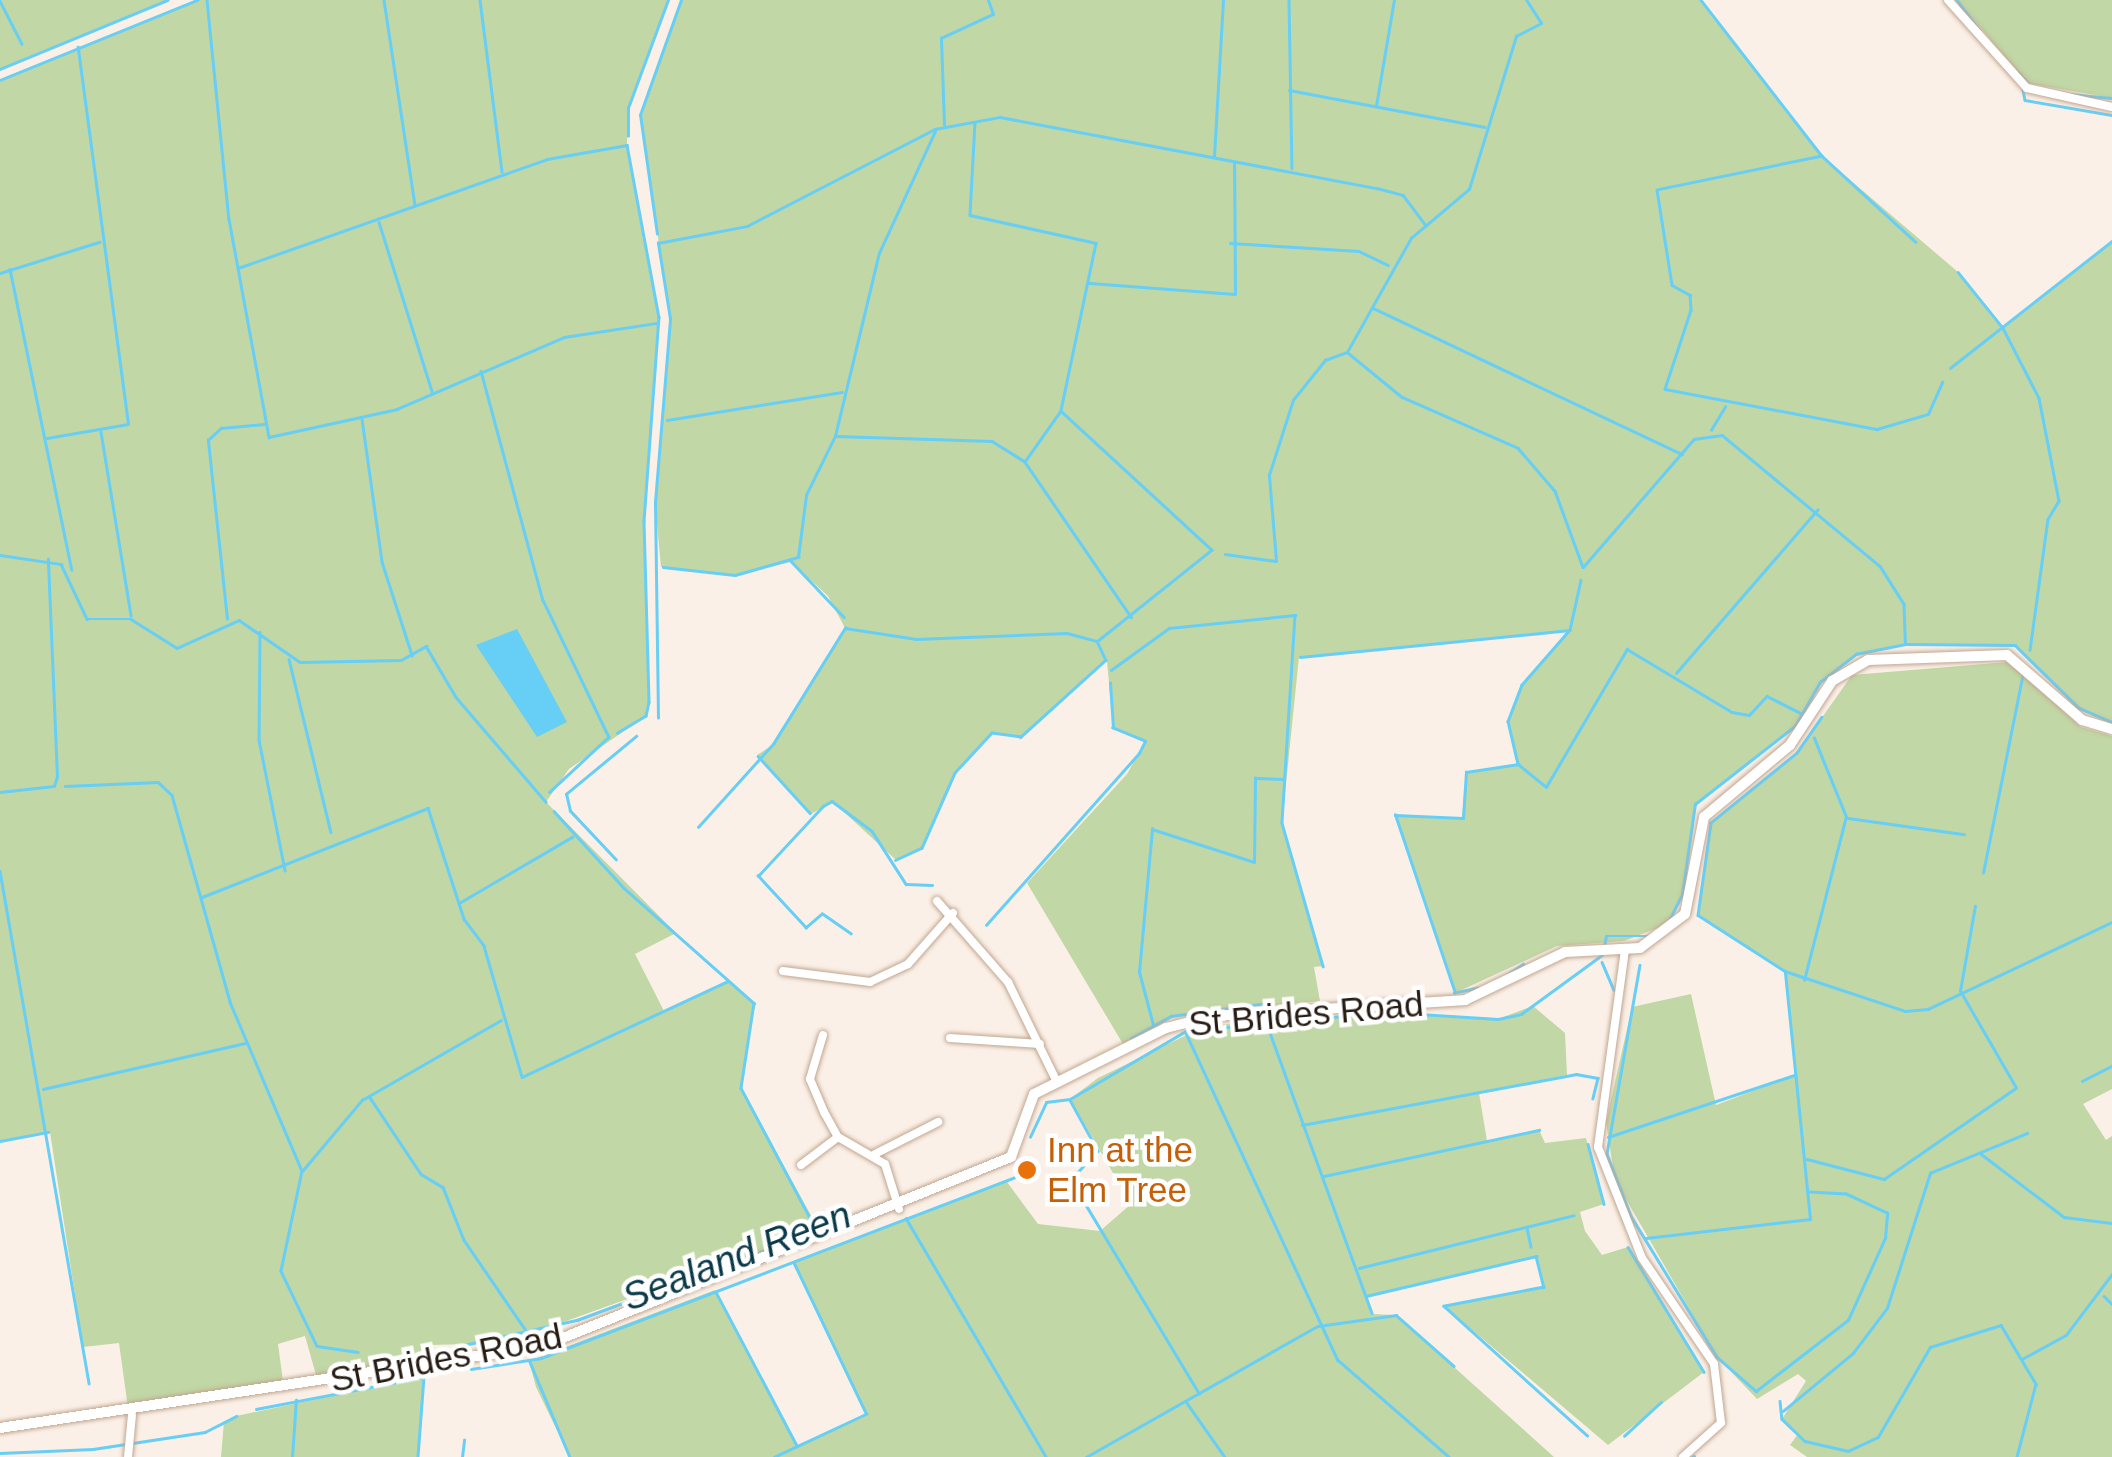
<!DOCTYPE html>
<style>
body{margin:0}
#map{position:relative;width:2112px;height:1457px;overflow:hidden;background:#fbf0e7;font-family:Arial,sans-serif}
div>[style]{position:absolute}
.green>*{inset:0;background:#c1d7a5}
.water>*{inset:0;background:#67cef5}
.stream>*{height:2.5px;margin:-1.25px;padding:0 1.25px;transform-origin:1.25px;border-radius:1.25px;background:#67cef5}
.roads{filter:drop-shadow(0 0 2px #c1a690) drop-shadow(0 0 2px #c1a690)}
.minor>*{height:8px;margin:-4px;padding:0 4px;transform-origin:4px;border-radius:4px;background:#fff}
.secondary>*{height:10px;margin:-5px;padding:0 5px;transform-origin:5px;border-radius:5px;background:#fff}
.dots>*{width:28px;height:28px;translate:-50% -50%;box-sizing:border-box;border:5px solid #fff;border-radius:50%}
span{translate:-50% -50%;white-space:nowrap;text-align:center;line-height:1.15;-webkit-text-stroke:9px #fff;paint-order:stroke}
.street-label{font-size:35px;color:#261c14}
.food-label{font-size:35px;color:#c56008}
.left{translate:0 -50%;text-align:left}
.water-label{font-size:38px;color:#0a3a4a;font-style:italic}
</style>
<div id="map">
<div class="green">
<div style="clip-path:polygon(0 0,167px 0,0 69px)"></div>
<div style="clip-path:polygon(197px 0,668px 0,628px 108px,627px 145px,659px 317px,644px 521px,649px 702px,646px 716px,569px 769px,546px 802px,676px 933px,635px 954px,664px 1011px,729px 981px,754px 1003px,741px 1088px,819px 1230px,505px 1343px,430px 1345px,429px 1356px,316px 1375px,305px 1336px,278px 1344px,283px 1381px,128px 1408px,119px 1343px,83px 1347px,50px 1132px,0 1141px,0 80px)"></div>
<div style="clip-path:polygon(681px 0,1701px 0,1822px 156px,1958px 272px,2003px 327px,2112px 241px,2112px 722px,2079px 708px,2015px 645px,1905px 644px,1856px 654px,1820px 682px,1795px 726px,1695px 804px,1682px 895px,1665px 925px,1624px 941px,1557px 946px,1455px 993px,1395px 815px,1462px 818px,1466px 772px,1518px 764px,1508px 721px,1522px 685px,1569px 630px,1299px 657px,1282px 823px,1323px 966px,1314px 967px,1320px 1001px,1171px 1016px,1123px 1044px,1027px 883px,1127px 774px,1145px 742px,1113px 728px,1107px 661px,1021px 737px,992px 733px,955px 773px,922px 848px,896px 860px,833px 802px,811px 814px,757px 755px,774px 744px,845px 628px,828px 596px,791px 562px,735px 575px,661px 567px,655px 502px,670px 319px,640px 115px)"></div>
<div style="clip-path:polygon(1957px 0,2112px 0,2112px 98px,2027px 83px)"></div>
<div style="clip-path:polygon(2008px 662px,2081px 727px,2112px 736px,2112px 1089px,2083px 1104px,2106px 1140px,2112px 1136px,2112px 1457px,1807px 1457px,1790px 1445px,1798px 1434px,1782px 1419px,1806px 1381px,1798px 1374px,1757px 1399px,1717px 1357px,1615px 1180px,1606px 1122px,1632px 1007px,1691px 994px,1716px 1105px,1797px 1074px,1785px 971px,1698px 915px,1711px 823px,1797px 753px,1852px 675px)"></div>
<div style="clip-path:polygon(1533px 1006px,1565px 1033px,1567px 1075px,1479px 1093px,1487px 1141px,1539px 1130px,1545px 1143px,1586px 1138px,1604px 1204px,1580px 1212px,1585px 1231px,1602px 1255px,1628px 1247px,1704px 1372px,1608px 1445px,1444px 1306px,1543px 1287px,1536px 1256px,1367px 1296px,1372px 1314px,1396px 1315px,1554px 1457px,570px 1457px,536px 1387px,529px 1361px,715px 1290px,797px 1446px,866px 1414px,794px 1263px,1007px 1182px,1038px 1224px,1100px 1231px,1131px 1204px,1070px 1099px,1098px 1078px,1205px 1026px,1388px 1012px,1498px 1019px)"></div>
<div style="clip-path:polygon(424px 1377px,418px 1457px,221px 1457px,224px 1422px,236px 1416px)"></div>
</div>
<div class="water">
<div style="clip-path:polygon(517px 629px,567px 722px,537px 737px,476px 645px)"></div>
</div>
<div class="stream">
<div style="left:207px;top:0;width:220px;rotate:84.3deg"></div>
<div style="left:229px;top:219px;width:222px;rotate:79.6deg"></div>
<div style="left:269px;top:437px;width:131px;rotate:-12.3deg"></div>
<div style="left:397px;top:409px;width:182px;rotate:-23.3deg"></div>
<div style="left:564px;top:337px;width:94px;rotate:-8.6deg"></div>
<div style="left:384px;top:0;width:207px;rotate:81.4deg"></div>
<div style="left:480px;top:0;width:173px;rotate:82.7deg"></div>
<div style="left:1289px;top:0;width:168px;rotate:89deg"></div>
<div style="left:1701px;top:0;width:197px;rotate:52.2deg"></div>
<div style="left:1822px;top:156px;width:127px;rotate:42.5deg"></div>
<div style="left:1957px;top:0;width:38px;rotate:53deg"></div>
<div style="left:0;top:1px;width:48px;rotate:62.9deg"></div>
<div style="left:0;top:69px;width:181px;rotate:-22.4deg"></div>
<div style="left:2016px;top:70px;width:16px;rotate:47deg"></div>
<div style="left:0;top:80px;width:213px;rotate:-22.1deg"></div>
<div style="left:1289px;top:90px;width:199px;rotate:10.7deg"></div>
<div style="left:2023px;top:90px;width:10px;rotate:79deg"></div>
<div style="left:2025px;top:100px;width:88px;rotate:9.8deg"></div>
<div style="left:2070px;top:94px;width:42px;rotate:5.4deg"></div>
<div style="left:1376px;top:106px;width:108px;rotate:-80.4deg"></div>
<div style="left:975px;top:122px;width:93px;rotate:93.1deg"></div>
<div style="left:970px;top:215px;width:129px;rotate:12.5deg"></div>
<div style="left:1096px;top:243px;width:172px;rotate:101.8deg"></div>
<div style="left:1061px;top:411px;width:62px;rotate:125.2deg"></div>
<div style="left:944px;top:125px;width:87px;rotate:-92deg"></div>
<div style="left:941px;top:38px;width:57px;rotate:-24.8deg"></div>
<div style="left:993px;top:14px;width:15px;rotate:-110deg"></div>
<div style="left:628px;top:136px;width:28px;rotate:-90deg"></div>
<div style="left:628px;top:108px;width:115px;rotate:-69.7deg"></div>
<div style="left:1214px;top:156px;width:156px;rotate:-86.7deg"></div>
<div style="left:1822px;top:156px;width:168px;rotate:168.4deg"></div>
<div style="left:1657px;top:190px;width:96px;rotate:81deg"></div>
<div style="left:1672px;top:285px;width:21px;rotate:29deg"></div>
<div style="left:1690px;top:295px;width:15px;rotate:86deg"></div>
<div style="left:1691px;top:310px;width:83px;rotate:108.2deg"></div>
<div style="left:1665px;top:389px;width:216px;rotate:10.7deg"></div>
<div style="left:1877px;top:429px;width:53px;rotate:-16.4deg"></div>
<div style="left:1928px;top:414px;width:35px;rotate:-66deg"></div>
<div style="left:379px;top:222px;width:177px;rotate:72.6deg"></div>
<div style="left:657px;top:234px;width:120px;rotate:-98.1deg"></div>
<div style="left:640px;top:115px;width:122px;rotate:-70.4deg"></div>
<div style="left:1230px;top:243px;width:129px;rotate:3.5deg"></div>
<div style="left:1359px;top:251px;width:32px;rotate:26deg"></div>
<div style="left:238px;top:268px;width:328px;rotate:-19.4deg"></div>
<div style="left:547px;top:159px;width:81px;rotate:-9.9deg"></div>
<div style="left:627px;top:145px;width:175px;rotate:79.5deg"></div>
<div style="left:659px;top:317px;width:205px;rotate:94.2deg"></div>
<div style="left:644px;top:521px;width:181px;rotate:88.4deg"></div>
<div style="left:649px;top:702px;width:14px;rotate:102deg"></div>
<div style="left:646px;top:716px;width:33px;rotate:149deg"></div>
<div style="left:10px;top:269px;width:307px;rotate:78.4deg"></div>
<div style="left:1958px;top:272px;width:72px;rotate:51.2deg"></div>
<div style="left:2003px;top:328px;width:79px;rotate:62.8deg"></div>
<div style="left:2039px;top:398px;width:105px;rotate:79deg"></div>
<div style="left:2059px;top:501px;width:21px;rotate:121deg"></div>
<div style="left:2048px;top:519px;width:132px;rotate:97.8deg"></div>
<div style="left:0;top:273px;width:104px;rotate:-17.4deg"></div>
<div style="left:1090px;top:283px;width:145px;rotate:4.3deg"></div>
<div style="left:1235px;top:294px;width:131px;rotate:-90.4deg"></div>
<div style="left:1373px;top:308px;width:342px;rotate:25.3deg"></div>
<div style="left:1347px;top:352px;width:71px;rotate:39.3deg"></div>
<div style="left:1402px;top:397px;width:127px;rotate:23.7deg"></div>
<div style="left:1518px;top:448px;width:57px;rotate:49.3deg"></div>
<div style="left:1555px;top:491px;width:81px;rotate:69.8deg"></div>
<div style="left:1583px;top:567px;width:169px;rotate:-49.1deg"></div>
<div style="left:1694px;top:439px;width:28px;rotate:-8deg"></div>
<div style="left:1722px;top:435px;width:205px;rotate:39.7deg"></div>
<div style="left:1880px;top:566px;width:45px;rotate:57.7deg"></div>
<div style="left:1904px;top:604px;width:38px;rotate:88deg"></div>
<div style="left:1950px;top:368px;width:206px;rotate:-38.1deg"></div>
<div style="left:481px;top:371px;width:237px;rotate:74.9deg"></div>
<div style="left:543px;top:600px;width:152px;rotate:64.3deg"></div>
<div style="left:609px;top:737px;width:81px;rotate:137deg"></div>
<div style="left:1061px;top:411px;width:205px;rotate:42.6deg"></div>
<div style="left:1212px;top:550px;width:146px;rotate:141.4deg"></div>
<div style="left:362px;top:419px;width:144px;rotate:82deg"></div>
<div style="left:382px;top:562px;width:98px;rotate:72.1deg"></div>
<div style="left:667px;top:420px;width:177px;rotate:-9.1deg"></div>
<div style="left:1711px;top:430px;width:27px;rotate:-59deg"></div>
<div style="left:101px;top:432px;width:186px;rotate:80.7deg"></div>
<div style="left:836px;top:436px;width:156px;rotate:1.8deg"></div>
<div style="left:992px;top:441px;width:39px;rotate:32deg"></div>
<div style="left:1025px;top:462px;width:188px;rotate:55.6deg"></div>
<div style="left:47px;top:438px;width:82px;rotate:-9.8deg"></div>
<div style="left:128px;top:424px;width:380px;rotate:-97.6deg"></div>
<div style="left:1225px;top:554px;width:51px;rotate:7.8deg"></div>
<div style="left:1276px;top:561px;width:86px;rotate:-94.7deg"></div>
<div style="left:1269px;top:475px;width:79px;rotate:-72.3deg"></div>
<div style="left:1293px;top:400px;width:51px;rotate:-51.3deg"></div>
<div style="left:1325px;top:360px;width:23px;rotate:-20deg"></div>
<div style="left:1347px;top:352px;width:131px;rotate:-60.7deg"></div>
<div style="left:1411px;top:238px;width:76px;rotate:-40.2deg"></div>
<div style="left:1469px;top:189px;width:160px;rotate:-72.9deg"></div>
<div style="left:1516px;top:36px;width:28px;rotate:-27deg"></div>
<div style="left:1541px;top:23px;width:27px;rotate:-123deg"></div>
<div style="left:0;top:555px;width:62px;rotate:8.4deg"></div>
<div style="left:61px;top:564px;width:61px;rotate:64.7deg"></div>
<div style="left:87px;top:619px;width:44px"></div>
<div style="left:131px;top:619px;width:54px;rotate:32.2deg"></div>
<div style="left:177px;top:648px;width:68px;rotate:-24.3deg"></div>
<div style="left:239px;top:620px;width:74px;rotate:34.5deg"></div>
<div style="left:300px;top:662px;width:101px;rotate:-1.1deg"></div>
<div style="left:401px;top:660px;width:29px;rotate:-29deg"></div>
<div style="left:426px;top:646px;width:59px;rotate:59.5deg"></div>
<div style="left:456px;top:697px;width:138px;rotate:49.4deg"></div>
<div style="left:791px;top:561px;width:77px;rotate:46.6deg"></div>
<div style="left:663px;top:567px;width:72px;rotate:6.3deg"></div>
<div style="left:735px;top:575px;width:66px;rotate:-15.9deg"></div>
<div style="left:798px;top:557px;width:63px;rotate:-82.6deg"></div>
<div style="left:806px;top:495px;width:66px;rotate:-63.8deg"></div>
<div style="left:835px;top:436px;width:188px;rotate:-76.5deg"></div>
<div style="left:879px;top:253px;width:134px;rotate:-65.3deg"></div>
<div style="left:1581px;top:580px;width:51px;rotate:102.4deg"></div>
<div style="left:1570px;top:630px;width:73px;rotate:131.1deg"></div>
<div style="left:1522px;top:685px;width:39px;rotate:111deg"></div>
<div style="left:1508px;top:721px;width:44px;rotate:76.9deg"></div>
<div style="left:1518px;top:764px;width:36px;rotate:39deg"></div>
<div style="left:1546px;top:787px;width:160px;rotate:-59.6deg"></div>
<div style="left:1627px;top:649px;width:122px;rotate:31deg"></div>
<div style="left:1732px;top:712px;width:17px;rotate:10deg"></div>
<div style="left:1749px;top:715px;width:26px;rotate:-47deg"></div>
<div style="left:1767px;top:696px;width:38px;rotate:27deg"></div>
<div style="left:227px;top:619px;width:180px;rotate:-96.1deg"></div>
<div style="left:208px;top:440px;width:18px;rotate:-43deg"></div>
<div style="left:221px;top:428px;width:43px;rotate:-5.3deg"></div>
<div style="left:260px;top:632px;width:108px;rotate:90.5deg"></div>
<div style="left:259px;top:740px;width:133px;rotate:78.7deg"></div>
<div style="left:1300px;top:657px;width:271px;rotate:-5.7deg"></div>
<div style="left:289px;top:659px;width:178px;rotate:76.4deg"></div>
<div style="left:1111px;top:670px;width:72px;rotate:-35.9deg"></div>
<div style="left:1169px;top:628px;width:127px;rotate:-5.9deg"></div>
<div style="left:1295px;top:615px;width:208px;rotate:93.6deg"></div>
<div style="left:1282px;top:823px;width:149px;rotate:74deg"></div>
<div style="left:1676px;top:673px;width:216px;rotate:-49.1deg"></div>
<div style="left:1822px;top:717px;width:44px;rotate:124.8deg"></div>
<div style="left:1797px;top:753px;width:111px;rotate:140.9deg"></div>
<div style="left:1711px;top:823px;width:93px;rotate:98deg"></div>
<div style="left:1698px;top:915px;width:103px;rotate:32.8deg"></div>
<div style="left:1785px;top:971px;width:126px;rotate:18.4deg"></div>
<div style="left:1905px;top:1011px;width:23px;rotate:-5deg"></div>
<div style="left:1928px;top:1009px;width:204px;rotate:-25.3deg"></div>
<div style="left:658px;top:718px;width:216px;rotate:-90.8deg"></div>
<div style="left:655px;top:502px;width:184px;rotate:-85.3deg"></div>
<div style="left:670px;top:319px;width:77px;rotate:-99deg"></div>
<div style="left:658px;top:243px;width:91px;rotate:-10.8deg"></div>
<div style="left:747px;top:226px;width:212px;rotate:-27.3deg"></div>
<div style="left:935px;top:129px;width:66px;rotate:-10.5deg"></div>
<div style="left:1000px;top:117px;width:384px;rotate:10.7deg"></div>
<div style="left:1377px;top:188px;width:27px;rotate:15deg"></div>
<div style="left:1403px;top:195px;width:38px;rotate:53deg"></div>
<div style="left:758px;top:756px;width:77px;rotate:47.6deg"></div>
<div style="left:65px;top:786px;width:93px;rotate:-2.5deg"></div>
<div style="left:158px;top:782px;width:19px;rotate:43deg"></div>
<div style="left:172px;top:795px;width:215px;rotate:74.3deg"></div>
<div style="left:230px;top:1002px;width:184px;rotate:66.9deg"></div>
<div style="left:302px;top:1171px;width:102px;rotate:101.9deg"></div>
<div style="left:281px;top:1271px;width:83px;rotate:64.4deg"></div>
<div style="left:317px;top:1346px;width:41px;rotate:8.3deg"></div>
<div style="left:0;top:792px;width:54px;rotate:-6.3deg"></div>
<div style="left:54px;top:786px;width:9px;rotate:-72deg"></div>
<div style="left:57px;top:777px;width:218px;rotate:-92.4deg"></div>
<div style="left:554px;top:811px;width:104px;rotate:47.7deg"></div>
<div style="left:624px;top:888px;width:174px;rotate:41.5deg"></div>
<div style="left:754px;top:1003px;width:86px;rotate:98.7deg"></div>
<div style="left:741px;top:1088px;width:162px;rotate:62deg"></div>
<div style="left:1848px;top:818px;width:117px;rotate:7.9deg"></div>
<div style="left:698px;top:827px;width:112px;rotate:-47.9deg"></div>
<div style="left:773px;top:744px;width:137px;rotate:-58.2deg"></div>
<div style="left:845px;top:628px;width:72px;rotate:8.8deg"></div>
<div style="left:916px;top:639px;width:151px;rotate:-2.3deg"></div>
<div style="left:1067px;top:633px;width:31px;rotate:15deg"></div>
<div style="left:1097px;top:641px;width:21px;rotate:65deg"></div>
<div style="left:1106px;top:660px;width:115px;rotate:137.8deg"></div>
<div style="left:1021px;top:737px;width:29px;rotate:-172deg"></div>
<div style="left:992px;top:733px;width:54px;rotate:132.8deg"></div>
<div style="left:955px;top:773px;width:82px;rotate:113.7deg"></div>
<div style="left:922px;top:848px;width:29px;rotate:155deg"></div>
<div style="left:616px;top:860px;width:67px;rotate:-133.2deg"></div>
<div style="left:570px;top:811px;width:17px;rotate:-103deg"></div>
<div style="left:566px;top:794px;width:91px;rotate:-39.6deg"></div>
<div style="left:0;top:871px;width:520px;rotate:80.14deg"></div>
<div style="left:1983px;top:873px;width:204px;rotate:-78.7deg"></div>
<div style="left:202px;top:897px;width:243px;rotate:-21.5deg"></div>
<div style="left:428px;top:808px;width:117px;rotate:72deg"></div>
<div style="left:464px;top:919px;width:34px;rotate:53deg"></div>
<div style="left:484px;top:946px;width:136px;rotate:73.8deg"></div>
<div style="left:522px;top:1077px;width:227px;rotate:-25deg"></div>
<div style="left:459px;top:903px;width:131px;rotate:-30.3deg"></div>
<div style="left:1669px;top:920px;width:28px;rotate:-63deg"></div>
<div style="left:1682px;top:895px;width:92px;rotate:-81.9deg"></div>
<div style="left:1695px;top:804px;width:127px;rotate:-38deg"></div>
<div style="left:1795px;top:726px;width:51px;rotate:-60.4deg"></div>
<div style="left:1820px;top:682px;width:46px;rotate:-37.9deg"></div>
<div style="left:1856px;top:654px;width:50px;rotate:-11.5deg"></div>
<div style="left:1905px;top:644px;width:110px;rotate:0.5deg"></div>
<div style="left:2015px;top:645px;width:90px;rotate:44.5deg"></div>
<div style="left:2079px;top:708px;width:36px;rotate:23deg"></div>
<div style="left:986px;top:925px;width:230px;rotate:-48.3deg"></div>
<div style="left:1139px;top:753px;width:13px;rotate:-63deg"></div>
<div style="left:1145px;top:741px;width:35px;rotate:-158deg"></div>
<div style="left:1113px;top:728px;width:45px;rotate:-93.8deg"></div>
<div style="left:851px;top:934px;width:35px;rotate:-145deg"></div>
<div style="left:822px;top:914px;width:21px;rotate:139deg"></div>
<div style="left:806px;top:928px;width:71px;rotate:-132.7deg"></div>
<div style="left:758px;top:876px;width:96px;rotate:-47.1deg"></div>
<div style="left:823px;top:806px;width:10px;rotate:-29deg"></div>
<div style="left:832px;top:801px;width:50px;rotate:36.9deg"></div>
<div style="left:872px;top:831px;width:63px;rotate:57.3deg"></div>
<div style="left:906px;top:884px;width:26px;rotate:2deg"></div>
<div style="left:1604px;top:947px;width:11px;rotate:-80deg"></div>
<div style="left:1606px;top:936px;width:41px"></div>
<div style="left:1602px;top:962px;width:30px;rotate:67deg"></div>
<div style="left:1640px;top:965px;width:192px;rotate:99.9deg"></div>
<div style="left:1607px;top:1154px;width:66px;rotate:68.8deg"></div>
<div style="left:1631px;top:1216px;width:165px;rotate:58.6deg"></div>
<div style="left:1717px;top:1357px;width:52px;rotate:41.1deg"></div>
<div style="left:1756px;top:1391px;width:116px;rotate:-37.7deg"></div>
<div style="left:1848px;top:1320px;width:90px;rotate:-65.7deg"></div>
<div style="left:1885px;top:1238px;width:25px;rotate:-85deg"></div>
<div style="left:1887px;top:1213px;width:45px;rotate:-155.1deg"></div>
<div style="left:1846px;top:1194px;width:36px;rotate:-177deg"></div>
<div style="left:1508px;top:974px;width:18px;rotate:-34deg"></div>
<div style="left:1804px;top:980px;width:168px;rotate:-75.6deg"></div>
<div style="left:1846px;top:817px;width:85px;rotate:-112.1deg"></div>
<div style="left:1478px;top:988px;width:24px;rotate:168deg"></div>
<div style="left:1455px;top:993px;width:188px;rotate:-108.6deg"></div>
<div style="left:1395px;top:815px;width:68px;rotate:2.5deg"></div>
<div style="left:1463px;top:818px;width:46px;rotate:-86.3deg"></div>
<div style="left:1466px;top:772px;width:53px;rotate:-8.7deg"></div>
<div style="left:1153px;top:1025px;width:55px;rotate:-104.8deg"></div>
<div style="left:1139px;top:972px;width:144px;rotate:-84.8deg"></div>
<div style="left:1152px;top:829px;width:107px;rotate:17.9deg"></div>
<div style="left:1254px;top:862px;width:84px;rotate:-89.3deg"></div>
<div style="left:1255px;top:778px;width:27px;rotate:2deg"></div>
<div style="left:1269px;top:1030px;width:301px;rotate:70deg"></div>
<div style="left:1186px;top:1033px;width:361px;rotate:65.1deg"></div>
<div style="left:1338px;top:1360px;width:147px;rotate:41.1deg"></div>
<div style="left:1131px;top:1038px;width:46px;rotate:-28.8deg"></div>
<div style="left:1171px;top:1016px;width:98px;rotate:-7.6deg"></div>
<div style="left:2082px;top:1081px;width:34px;rotate:-27deg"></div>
<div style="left:43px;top:1089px;width:207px;rotate:-12.8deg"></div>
<div style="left:369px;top:1096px;width:94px;rotate:56.3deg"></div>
<div style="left:421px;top:1174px;width:26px;rotate:31deg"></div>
<div style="left:443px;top:1187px;width:57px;rotate:68.4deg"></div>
<div style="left:464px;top:1240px;width:115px;rotate:55.6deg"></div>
<div style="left:1070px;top:1100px;width:58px;rotate:61.2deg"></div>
<div style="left:1098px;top:1151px;width:40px;rotate:133deg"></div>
<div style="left:1071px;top:1180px;width:249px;rotate:59deg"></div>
<div style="left:1302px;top:1125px;width:279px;rotate:-10.5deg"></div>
<div style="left:1576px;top:1074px;width:22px;rotate:10deg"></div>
<div style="left:1598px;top:1078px;width:21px;rotate:104deg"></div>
<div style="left:1030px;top:1137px;width:38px;rotate:-65deg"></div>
<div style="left:1046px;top:1102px;width:24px;rotate:-7deg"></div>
<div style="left:1070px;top:1099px;width:134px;rotate:-30.4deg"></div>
<div style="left:1186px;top:1031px;width:203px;rotate:-5.4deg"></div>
<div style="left:1388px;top:1012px;width:110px;rotate:3.6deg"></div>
<div style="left:1498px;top:1019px;width:24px;rotate:-12deg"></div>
<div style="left:1521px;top:1014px;width:100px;rotate:-36.1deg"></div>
<div style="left:1608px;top:1137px;width:196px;rotate:-18.4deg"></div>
<div style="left:0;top:1141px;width:49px;rotate:-10.6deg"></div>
<div style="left:1588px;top:1144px;width:62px;rotate:75.1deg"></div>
<div style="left:1980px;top:1153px;width:106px;rotate:37.3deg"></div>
<div style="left:2064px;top:1217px;width:48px;rotate:7.1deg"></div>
<div style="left:1807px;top:1159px;width:80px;rotate:14.6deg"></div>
<div style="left:1884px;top:1179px;width:160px;rotate:-34.6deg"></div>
<div style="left:2016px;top:1088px;width:112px;rotate:-120deg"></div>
<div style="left:1960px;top:991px;width:86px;rotate:-80deg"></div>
<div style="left:303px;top:1170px;width:92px;rotate:-49.9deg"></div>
<div style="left:362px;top:1100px;width:160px;rotate:-29.9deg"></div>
<div style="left:1324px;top:1176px;width:220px;rotate:-12.1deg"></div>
<div style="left:906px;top:1218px;width:277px;rotate:59.6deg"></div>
<div style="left:1527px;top:1228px;width:19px;rotate:78deg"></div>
<div style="left:1646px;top:1238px;width:165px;rotate:-6.6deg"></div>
<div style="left:1810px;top:1219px;width:249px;rotate:-95.8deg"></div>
<div style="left:1628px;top:1247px;width:146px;rotate:58.7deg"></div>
<div style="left:1359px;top:1268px;width:221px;rotate:-13.8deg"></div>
<div style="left:716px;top:1292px;width:172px;rotate:62.2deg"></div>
<div style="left:1366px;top:1296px;width:175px;rotate:-13.2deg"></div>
<div style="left:1536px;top:1256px;width:32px;rotate:76deg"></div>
<div style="left:1544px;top:1287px;width:102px;rotate:169.2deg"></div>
<div style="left:1444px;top:1306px;width:193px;rotate:42.1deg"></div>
<div style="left:2104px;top:1296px;width:11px;rotate:45deg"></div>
<div style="left:455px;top:1347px;width:125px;rotate:-12.5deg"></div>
<div style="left:577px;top:1320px;width:243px;rotate:-20.4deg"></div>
<div style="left:2022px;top:1359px;width:50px;rotate:-28.6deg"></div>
<div style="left:2066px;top:1335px;width:76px;rotate:-53deg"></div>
<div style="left:530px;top:1362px;width:103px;rotate:67.2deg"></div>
<div style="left:471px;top:1369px;width:71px;rotate:-8.9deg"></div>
<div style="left:541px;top:1358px;width:511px;rotate:-20.88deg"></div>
<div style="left:1780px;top:1401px;width:18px;rotate:84deg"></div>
<div style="left:1782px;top:1419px;width:32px;rotate:44deg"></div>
<div style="left:1805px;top:1441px;width:44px;rotate:13.1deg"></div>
<div style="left:1848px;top:1451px;width:33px;rotate:-25deg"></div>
<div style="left:1878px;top:1437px;width:104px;rotate:-60deg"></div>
<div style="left:1930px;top:1347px;width:74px;rotate:-17.2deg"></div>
<div style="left:2001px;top:1325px;width:69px;rotate:59.3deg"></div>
<div style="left:2036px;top:1384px;width:75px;rotate:104.6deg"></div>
<div style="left:1187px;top:1403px;width:66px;rotate:54.9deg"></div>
<div style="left:256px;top:1409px;width:171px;rotate:-10.8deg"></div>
<div style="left:424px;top:1377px;width:80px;rotate:94.3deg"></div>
<div style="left:1783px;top:1411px;width:91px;rotate:-39.6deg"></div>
<div style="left:1853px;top:1353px;width:56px;rotate:-52.9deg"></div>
<div style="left:1887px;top:1308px;width:142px;rotate:-72.3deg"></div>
<div style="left:1930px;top:1173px;width:105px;rotate:-22.4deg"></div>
<div style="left:1624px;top:1436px;width:50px;rotate:-42.6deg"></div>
<div style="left:0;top:1453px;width:93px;rotate:-2.5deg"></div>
<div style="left:93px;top:1449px;width:113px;rotate:-8.6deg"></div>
<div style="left:205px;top:1432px;width:35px;rotate:-27deg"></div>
<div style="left:292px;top:1457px;width:57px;rotate:-86deg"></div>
<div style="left:462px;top:1457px;width:17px;rotate:-83deg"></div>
<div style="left:774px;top:1457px;width:102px;rotate:-25.1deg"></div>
<div style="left:866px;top:1414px;width:166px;rotate:-115.6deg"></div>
<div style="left:1086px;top:1457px;width:266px;rotate:-29.5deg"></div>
<div style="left:1318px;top:1326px;width:79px;rotate:-8deg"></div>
<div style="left:1396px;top:1315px;width:77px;rotate:41.3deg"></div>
<div style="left:1692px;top:1457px;width:2px;rotate:-27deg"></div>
</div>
<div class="roads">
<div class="minor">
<div style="left:1948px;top:0;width:118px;rotate:48.1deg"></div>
<div style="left:2027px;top:88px;width:87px;rotate:12.6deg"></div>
<div style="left:937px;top:901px;width:108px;rotate:48.8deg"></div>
<div style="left:1008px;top:982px;width:111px;rotate:63.9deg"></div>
<div style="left:1625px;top:950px;width:199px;rotate:97.8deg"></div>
<div style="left:1598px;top:1147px;width:119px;rotate:68.4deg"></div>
<div style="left:1642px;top:1258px;width:128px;rotate:55.8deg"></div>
<div style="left:1714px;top:1364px;width:59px;rotate:83.2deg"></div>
<div style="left:1721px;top:1423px;width:51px;rotate:138.2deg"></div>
<div style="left:783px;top:971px;width:88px;rotate:7.2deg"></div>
<div style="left:870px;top:982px;width:42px;rotate:-25.3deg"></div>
<div style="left:908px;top:964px;width:68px;rotate:-48.6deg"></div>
<div style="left:823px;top:1035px;width:46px;rotate:106.5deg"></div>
<div style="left:810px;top:1079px;width:36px;rotate:67deg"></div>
<div style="left:824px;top:1112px;width:29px;rotate:61deg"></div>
<div style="left:838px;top:1137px;width:54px;rotate:29.9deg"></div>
<div style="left:885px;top:1164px;width:47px;rotate:72.7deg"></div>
<div style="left:950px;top:1038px;width:90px;rotate:3.8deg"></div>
<div style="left:875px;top:1154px;width:71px;rotate:-26.9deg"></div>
<div style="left:801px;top:1165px;width:46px;rotate:-37.1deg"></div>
<div style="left:128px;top:1457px;width:42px;rotate:-84.6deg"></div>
</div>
<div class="secondary">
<div style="left:0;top:1428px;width:549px;rotate:-8.59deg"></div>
<div style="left:543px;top:1346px;width:505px;rotate:-21.99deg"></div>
<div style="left:1011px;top:1157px;width:67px;rotate:-69.9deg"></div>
<div style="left:1034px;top:1094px;width:148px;rotate:-26.6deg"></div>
<div style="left:1166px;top:1028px;width:49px;rotate:-14.3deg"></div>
<div style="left:1213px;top:1016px;width:253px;rotate:-3.6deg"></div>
<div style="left:1465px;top:1000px;width:111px;rotate:-25.6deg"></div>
<div style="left:1565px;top:952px;width:75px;rotate:-3.1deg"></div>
<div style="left:1640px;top:948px;width:56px;rotate:-37.1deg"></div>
<div style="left:1685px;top:914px;width:99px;rotate:-78.9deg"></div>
<div style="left:1704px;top:817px;width:112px;rotate:-39.9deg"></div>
<div style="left:1790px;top:745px;width:77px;rotate:-56.7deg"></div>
<div style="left:1832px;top:681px;width:42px;rotate:-30.3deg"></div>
<div style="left:1868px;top:660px;width:139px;rotate:-2.1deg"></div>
<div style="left:2007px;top:655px;width:99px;rotate:40.9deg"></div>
<div style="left:2082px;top:720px;width:31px;rotate:17deg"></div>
</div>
</div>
<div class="dots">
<div style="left:1027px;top:1170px;background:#e8710a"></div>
</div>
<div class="street-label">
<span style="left:1306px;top:1014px;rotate:-5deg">St Brides Road</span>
<span style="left:446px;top:1358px;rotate:-11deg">St Brides Road</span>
</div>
<div class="food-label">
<span class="left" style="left:1047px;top:1170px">Inn at the<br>Elm Tree</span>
</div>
<div class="water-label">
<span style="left:737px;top:1257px;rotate:-21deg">Sealand Reen</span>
</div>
</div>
